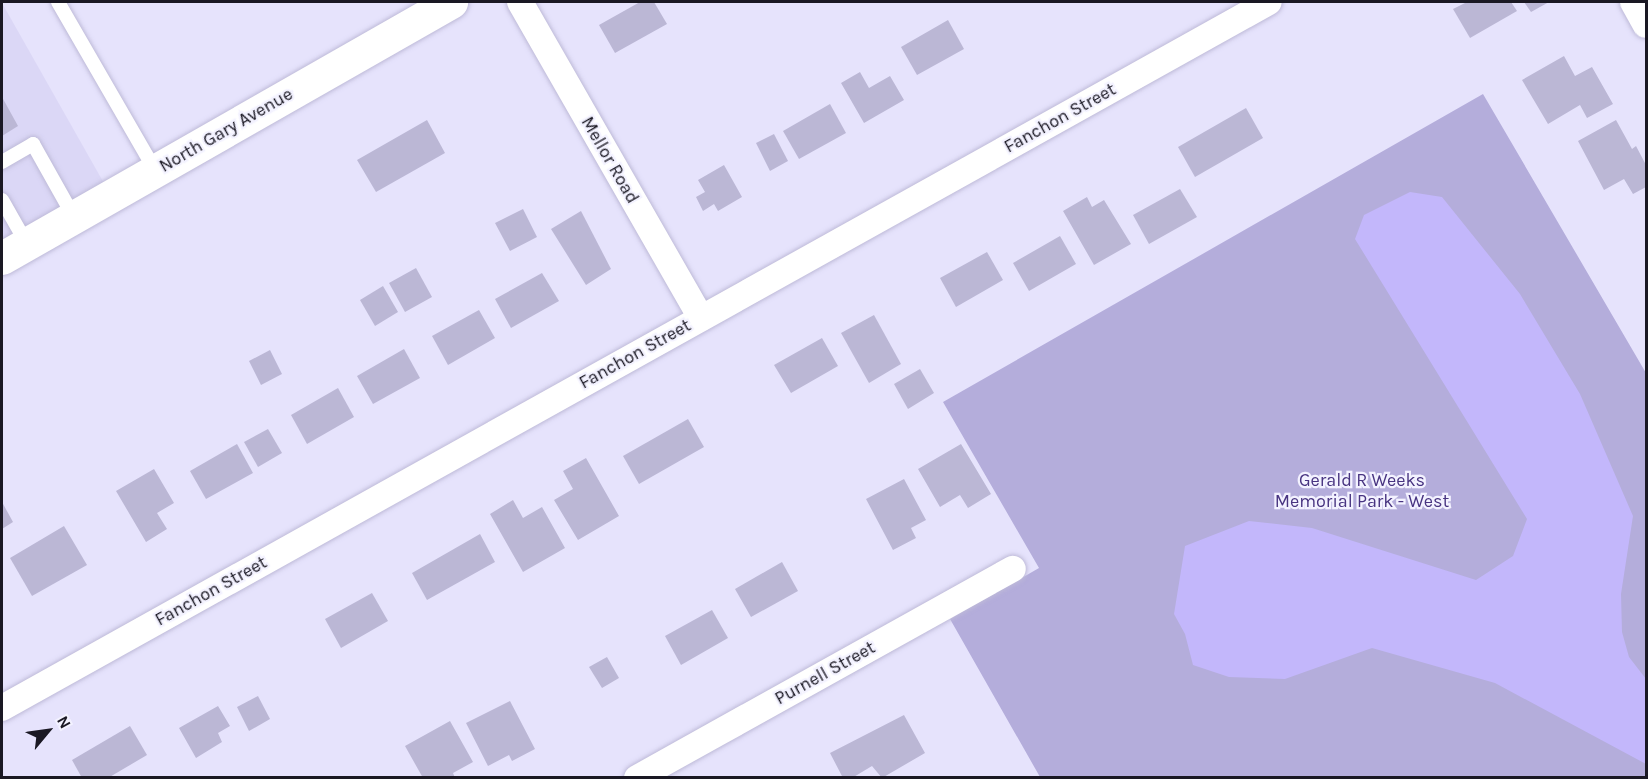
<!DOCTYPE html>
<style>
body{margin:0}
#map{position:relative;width:1648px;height:779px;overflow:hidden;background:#e6e3fc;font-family:Karla,sans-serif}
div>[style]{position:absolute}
.built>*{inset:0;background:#dbd7f6}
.green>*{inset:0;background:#b4addb}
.water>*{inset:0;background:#c3b7fb}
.building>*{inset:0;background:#bbb7d5}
.roads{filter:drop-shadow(0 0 2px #bebad8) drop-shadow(0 0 2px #bebad8)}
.lane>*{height:14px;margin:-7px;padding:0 7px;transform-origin:7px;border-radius:7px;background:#fff}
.street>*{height:26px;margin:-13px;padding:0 13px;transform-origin:13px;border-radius:13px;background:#fff}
.secondary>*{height:33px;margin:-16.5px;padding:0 16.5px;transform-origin:16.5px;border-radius:16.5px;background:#fff}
span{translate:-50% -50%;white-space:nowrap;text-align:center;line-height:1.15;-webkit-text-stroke:4.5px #f3f2ff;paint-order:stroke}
.street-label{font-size:18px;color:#1a1823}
.park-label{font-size:18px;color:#483481}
.frame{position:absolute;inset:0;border:3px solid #1a1823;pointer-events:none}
.north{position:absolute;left:18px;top:701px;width:60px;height:60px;-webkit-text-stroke:4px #f3f2ff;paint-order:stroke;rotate:61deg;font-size:16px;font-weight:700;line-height:24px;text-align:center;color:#1a1823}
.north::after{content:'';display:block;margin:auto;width:21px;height:27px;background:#1a1823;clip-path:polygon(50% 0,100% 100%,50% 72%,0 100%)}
</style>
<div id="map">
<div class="built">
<div style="clip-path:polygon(2px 3px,105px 185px,2px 245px)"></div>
</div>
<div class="green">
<div style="clip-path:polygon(1483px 94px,1646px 373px,1646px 777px,1040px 777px,950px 619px,1039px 568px,943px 402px)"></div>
</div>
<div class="water">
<div style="clip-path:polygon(1410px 192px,1442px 197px,1520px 294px,1580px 394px,1633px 516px,1621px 594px,1622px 632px,1629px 657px,1646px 679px,1646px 764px,1495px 683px,1372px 648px,1285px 679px,1229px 677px,1193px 665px,1185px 634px,1174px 614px,1185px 546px,1249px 521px,1312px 528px,1476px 580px,1513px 556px,1527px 519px,1355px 239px,1364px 215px)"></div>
</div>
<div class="building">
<div style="clip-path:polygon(640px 2px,654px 2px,667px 24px,615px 53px,599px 25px)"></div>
<div style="clip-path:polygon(1467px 2px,1511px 2px,1517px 11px,1470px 38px,1453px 9px)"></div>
<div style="clip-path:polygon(1524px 2px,1549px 2px,1531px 12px)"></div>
<div style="clip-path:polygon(948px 20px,964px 49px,917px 75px,901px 47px)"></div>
<div style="clip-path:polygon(1564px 56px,1575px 76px,1592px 67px,1613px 104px,1587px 118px,1580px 105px,1548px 124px,1522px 80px)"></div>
<div style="clip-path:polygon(860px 72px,869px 88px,890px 76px,904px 100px,864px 123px,841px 83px)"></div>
<div style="clip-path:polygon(2px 97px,18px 126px,2px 136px)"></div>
<div style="clip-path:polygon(830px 104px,846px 133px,799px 159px,783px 131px)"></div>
<div style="clip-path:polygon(1246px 108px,1263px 138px,1195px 177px,1178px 147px)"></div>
<div style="clip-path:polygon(427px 120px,445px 153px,376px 192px,357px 160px)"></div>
<div style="clip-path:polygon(1616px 120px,1632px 149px,1636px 146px,1646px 165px,1646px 187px,1633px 194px,1624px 179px,1604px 190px,1578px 141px)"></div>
<div style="clip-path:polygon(774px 134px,788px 161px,770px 171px,756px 143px)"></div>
<div style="clip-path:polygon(724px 165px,742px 197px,718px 211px,714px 204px,703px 211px,696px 197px,705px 192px,698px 180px)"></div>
<div style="clip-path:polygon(1180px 189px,1197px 217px,1149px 244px,1133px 215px)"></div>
<div style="clip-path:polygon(1087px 197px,1092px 207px,1104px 200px,1131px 244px,1094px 265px,1063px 211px)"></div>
<div style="clip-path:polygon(523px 209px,537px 237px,510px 251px,495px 223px)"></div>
<div style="clip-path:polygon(581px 211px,611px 269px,586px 285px,551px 229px)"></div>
<div style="clip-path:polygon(1060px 236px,1076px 264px,1029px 291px,1013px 263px)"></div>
<div style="clip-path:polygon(987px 252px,1003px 280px,956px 307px,940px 278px)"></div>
<div style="clip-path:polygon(416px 268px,432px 297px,405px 312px,389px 283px)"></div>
<div style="clip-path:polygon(542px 273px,559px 301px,511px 328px,495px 299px)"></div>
<div style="clip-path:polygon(383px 286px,398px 312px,375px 326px,360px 300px)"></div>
<div style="clip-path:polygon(479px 310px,495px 338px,448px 365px,432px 336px)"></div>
<div style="clip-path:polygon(874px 315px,901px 364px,869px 383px,841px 333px)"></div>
<div style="clip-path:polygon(822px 338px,838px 366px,791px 393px,774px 365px)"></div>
<div style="clip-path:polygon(404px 349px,420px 378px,373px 404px,357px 376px)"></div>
<div style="clip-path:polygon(270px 350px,282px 374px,261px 385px,249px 361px)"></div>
<div style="clip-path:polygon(920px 369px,934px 393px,908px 409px,894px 384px)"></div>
<div style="clip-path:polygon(338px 388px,354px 417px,307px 444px,291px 415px)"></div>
<div style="clip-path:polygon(688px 419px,704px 447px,639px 484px,623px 456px)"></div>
<div style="clip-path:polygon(268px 429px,282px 453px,258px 467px,244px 442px)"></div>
<div style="clip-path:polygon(237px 444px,253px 473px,206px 499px,190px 471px)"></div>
<div style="clip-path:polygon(961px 444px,991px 494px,968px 508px,960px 495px,940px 507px,918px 469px)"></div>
<div style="clip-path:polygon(586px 458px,619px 516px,578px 540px,554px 500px,573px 489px,563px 471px)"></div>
<div style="clip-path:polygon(154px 469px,174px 503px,157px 513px,167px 529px,146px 542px,116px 491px)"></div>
<div style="clip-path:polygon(904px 479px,926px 520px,911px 528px,916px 538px,893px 550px,866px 499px)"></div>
<div style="clip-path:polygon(513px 500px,523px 518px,542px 507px,565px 548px,523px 572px,490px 514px)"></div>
<div style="clip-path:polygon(2px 502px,13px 522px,2px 529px)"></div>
<div style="clip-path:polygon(64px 526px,87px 565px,32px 596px,10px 558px)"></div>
<div style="clip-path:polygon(480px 534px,495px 562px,427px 600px,412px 573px)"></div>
<div style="clip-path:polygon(782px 562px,798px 591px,751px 617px,735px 589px)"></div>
<div style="clip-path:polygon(372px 593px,388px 621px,341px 648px,325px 619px)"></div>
<div style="clip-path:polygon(712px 610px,728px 638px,681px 665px,665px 636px)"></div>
<div style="clip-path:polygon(607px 657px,619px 678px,602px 688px,589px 667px)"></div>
<div style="clip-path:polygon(258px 696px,270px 719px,249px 731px,237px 707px)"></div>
<div style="clip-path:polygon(510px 701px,535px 749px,512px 761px,509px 755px,488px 766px,466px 723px)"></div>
<div style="clip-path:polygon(218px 706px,230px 726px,218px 733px,222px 742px,196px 758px,179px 728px)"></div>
<div style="clip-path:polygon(904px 715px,925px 753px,882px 778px,872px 766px,852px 778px,843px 778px,830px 753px)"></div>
<div style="clip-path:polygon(450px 721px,473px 762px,453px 773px,455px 778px,423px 778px,405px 746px)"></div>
<div style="clip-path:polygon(130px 726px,147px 755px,108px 778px,82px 778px,72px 760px)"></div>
</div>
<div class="roads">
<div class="lane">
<div style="left:58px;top:2px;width:194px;rotate:60deg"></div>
<div style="left:2px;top:162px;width:36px;rotate:-30deg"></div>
<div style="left:33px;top:144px;width:84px;rotate:60.7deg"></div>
<div style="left:2px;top:200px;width:51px;rotate:60.4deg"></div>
</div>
<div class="street">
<div style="left:520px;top:2px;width:364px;rotate:60.2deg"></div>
<div style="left:1633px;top:2px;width:26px;rotate:61deg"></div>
<div style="left:2px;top:708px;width:1450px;rotate:-29.13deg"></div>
<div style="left:637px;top:778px;width:430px;rotate:-29.1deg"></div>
</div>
<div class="secondary">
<div style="left:2px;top:258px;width:517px;rotate:-29.69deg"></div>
</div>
</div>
<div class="street-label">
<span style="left:1060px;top:118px;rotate:-29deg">Fanchon Street</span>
<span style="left:226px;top:130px;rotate:-30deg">North Gary Avenue</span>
<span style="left:610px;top:160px;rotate:60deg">Mellor Road</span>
<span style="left:635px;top:354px;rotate:-29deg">Fanchon Street</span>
<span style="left:211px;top:591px;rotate:-29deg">Fanchon Street</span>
<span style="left:825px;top:673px;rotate:-29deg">Purnell Street</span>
</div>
<div class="park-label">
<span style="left:1362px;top:491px">Gerald R Weeks<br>Memorial Park - West</span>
</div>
<div class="frame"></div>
<div class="north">N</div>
</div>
